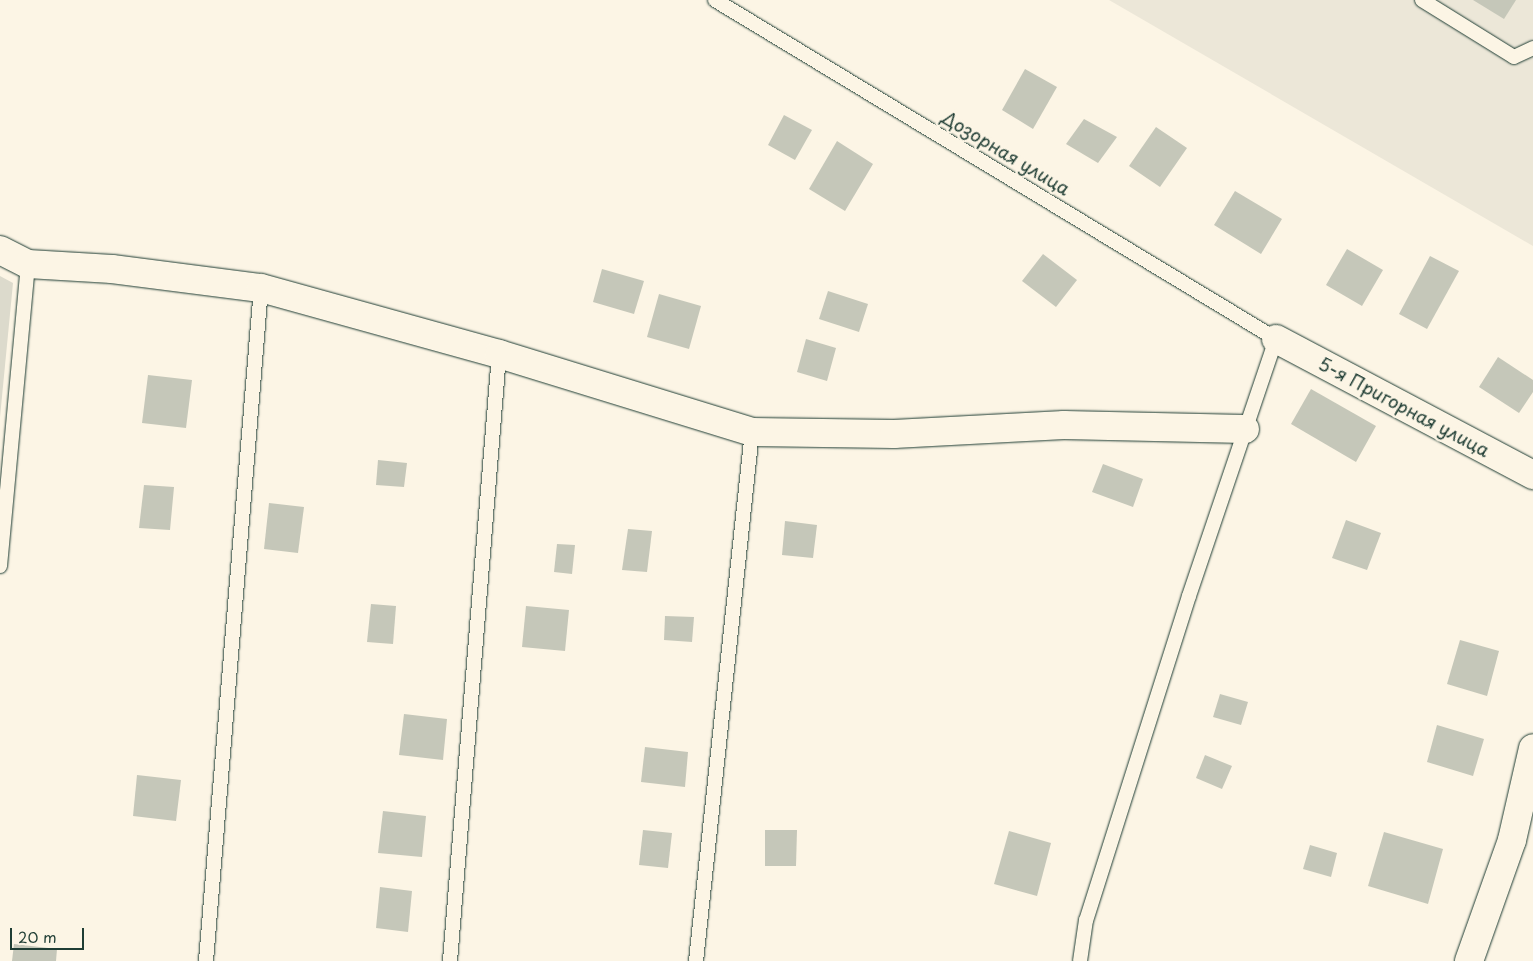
<!DOCTYPE html>
<meta charset="utf-8">
<style>
body{margin:0}
#map{position:relative;width:1533px;height:961px;overflow:hidden;background:#fcf5e5;font-family:"Playpen Sans",sans-serif}
div>[style]{position:absolute}
.built>*{inset:0;background:#ece7d8}
.green>*{inset:0;background:#dcdacc}
.building>*{inset:0;background:#c5c7b9}
.roads{filter:drop-shadow(0 0 1px #1f3d34) drop-shadow(0 0 1px #1f3d34)}
.lane>*{height:14px;margin:-7px;padding:0 7px;transform-origin:7px;border-radius:7px;background:#fcf5e5}
.street>*{height:28px;margin:-14px;padding:0 14px;transform-origin:14px;border-radius:14px;background:#fcf5e5}
span{translate:-50% -50%;white-space:nowrap;text-align:center;line-height:1.15;-webkit-text-stroke:5px #fcf5e5;paint-order:stroke}
.street-label{font-size:18px;color:#1f3d34}
.scale{position:absolute;left:10px;top:928px;width:74px;height:22px;box-sizing:border-box;border:2px solid #1f3d34;border-top:0;padding-left:6px;font-size:15px;line-height:18px;white-space:nowrap;color:#1f3d34;-webkit-text-stroke:4px #fcf5e5;paint-order:stroke}
</style>
<div id="map">
<div class="built">
<div style="clip-path:polygon(1109px 0,1533px 0,1533px 246px)"></div>
</div>
<div class="green">
<div style="clip-path:polygon(0 276px,13px 283px,0 417px)"></div>
</div>
<div class="building">
<div style="clip-path:polygon(1473px 0,1516px 0,1504px 19px)"></div>
<div style="clip-path:polygon(1025px 69px,1057px 87px,1033px 129px,1002px 110px)"></div>
<div style="clip-path:polygon(784px 115px,812px 130px,795px 160px,768px 145px)"></div>
<div style="clip-path:polygon(1084px 119px,1117px 137px,1098px 163px,1066px 144px)"></div>
<div style="clip-path:polygon(1156px 127px,1187px 148px,1160px 187px,1129px 166px)"></div>
<div style="clip-path:polygon(837px 141px,873px 164px,845px 211px,809px 189px)"></div>
<div style="clip-path:polygon(1235px 191px,1282px 219px,1261px 254px,1214px 225px)"></div>
<div style="clip-path:polygon(1347px 249px,1383px 270px,1362px 306px,1326px 285px)"></div>
<div style="clip-path:polygon(1043px 254px,1077px 280px,1056px 307px,1022px 281px)"></div>
<div style="clip-path:polygon(1430px 256px,1459px 271px,1427px 329px,1399px 314px)"></div>
<div style="clip-path:polygon(602px 269px,644px 281px,634px 314px,593px 302px)"></div>
<div style="clip-path:polygon(828px 291px,868px 304px,859px 332px,819px 319px)"></div>
<div style="clip-path:polygon(659px 294px,701px 306px,689px 349px,647px 337px)"></div>
<div style="clip-path:polygon(806px 339px,836px 348px,827px 381px,797px 372px)"></div>
<div style="clip-path:polygon(1498px 357px,1533px 380px,1533px 392px,1519px 413px,1479px 387px)"></div>
<div style="clip-path:polygon(148px 375px,192px 380px,186px 428px,142px 423px)"></div>
<div style="clip-path:polygon(1311px 389px,1376px 426px,1356px 462px,1291px 424px)"></div>
<div style="clip-path:polygon(378px 460px,407px 463px,404px 487px,376px 485px)"></div>
<div style="clip-path:polygon(1103px 464px,1143px 479px,1133px 507px,1092px 492px)"></div>
<div style="clip-path:polygon(144px 485px,174px 487px,170px 530px,139px 528px)"></div>
<div style="clip-path:polygon(269px 503px,304px 507px,298px 553px,264px 549px)"></div>
<div style="clip-path:polygon(1346px 520px,1381px 533px,1367px 570px,1332px 558px)"></div>
<div style="clip-path:polygon(785px 521px,817px 525px,813px 558px,782px 555px)"></div>
<div style="clip-path:polygon(628px 529px,652px 531px,647px 572px,622px 570px)"></div>
<div style="clip-path:polygon(557px 544px,575px 545px,572px 574px,554px 572px)"></div>
<div style="clip-path:polygon(371px 604px,396px 606px,393px 644px,367px 642px)"></div>
<div style="clip-path:polygon(526px 606px,569px 610px,565px 651px,522px 647px)"></div>
<div style="clip-path:polygon(665px 616px,694px 617px,692px 642px,664px 640px)"></div>
<div style="clip-path:polygon(1460px 640px,1499px 651px,1487px 696px,1447px 684px)"></div>
<div style="clip-path:polygon(1220px 694px,1248px 702px,1241px 725px,1213px 717px)"></div>
<div style="clip-path:polygon(404px 714px,447px 719px,443px 760px,399px 755px)"></div>
<div style="clip-path:polygon(1437px 725px,1484px 739px,1473px 776px,1427px 762px)"></div>
<div style="clip-path:polygon(645px 747px,688px 752px,685px 787px,641px 782px)"></div>
<div style="clip-path:polygon(1205px 755px,1232px 766px,1222px 789px,1196px 778px)"></div>
<div style="clip-path:polygon(137px 775px,181px 780px,176px 821px,133px 816px)"></div>
<div style="clip-path:polygon(383px 811px,426px 816px,422px 857px,378px 853px)"></div>
<div style="clip-path:polygon(643px 830px,672px 833px,668px 868px,639px 865px)"></div>
<div style="clip-path:polygon(765px 830px,797px 830px,796px 866px,765px 866px)"></div>
<div style="clip-path:polygon(1009px 831px,1051px 843px,1037px 896px,994px 884px)"></div>
<div style="clip-path:polygon(1384px 832px,1443px 849px,1428px 904px,1368px 886px)"></div>
<div style="clip-path:polygon(1310px 845px,1337px 853px,1331px 877px,1303px 869px)"></div>
<div style="clip-path:polygon(380px 887px,412px 891px,408px 932px,376px 928px)"></div>
<div style="clip-path:polygon(14px 944px,57px 949px,56px 961px,12px 961px)"></div>
</div>
<div class="roads">
<div class="lane">
<div style="left:715px;top:0;width:655px;rotate:31.14deg"></div>
<div style="left:1276px;top:339px;width:271px;rotate:108.7deg"></div>
<div style="left:1189px;top:596px;width:340px;rotate:107.6deg"></div>
<div style="left:1086px;top:920px;width:41px;rotate:98.3deg"></div>
<div style="left:1422px;top:0;width:108px;rotate:31.8deg"></div>
<div style="left:1514px;top:57px;width:21px;rotate:-25deg"></div>
<div style="left:0;top:566px;width:303px;rotate:-84.7deg"></div>
<div style="left:206px;top:961px;width:675px;rotate:-85.33deg"></div>
<div style="left:450px;top:961px;width:609px;rotate:-85.38deg"></div>
<div style="left:696px;top:961px;width:532px;rotate:-83.96deg"></div>
</div>
<div class="street">
<div style="left:0;top:250px;width:31px;rotate:27deg"></div>
<div style="left:28px;top:264px;width:84px;rotate:3.4deg"></div>
<div style="left:112px;top:269px;width:150px;rotate:7.3deg"></div>
<div style="left:261px;top:288px;width:247px;rotate:15.5deg"></div>
<div style="left:499px;top:354px;width:265px;rotate:17.1deg"></div>
<div style="left:752px;top:432px;width:142px;rotate:0.8deg"></div>
<div style="left:894px;top:434px;width:170px;rotate:-3deg"></div>
<div style="left:1064px;top:425px;width:181px;rotate:1.3deg"></div>
<div style="left:1276px;top:339px;width:291px;rotate:27.9deg"></div>
<div style="left:1469px;top:961px;width:128px;rotate:-70.4deg"></div>
<div style="left:1512px;top:840px;width:94px;rotate:-77.1deg"></div>
</div>
</div>
<div class="street-label">
<span style="left:1006px;top:153px;rotate:31deg">Дозорная улица</span>
<span style="left:1404px;top:407px;rotate:28deg">5-я Пригорная улица</span>
</div>
<div class="scale">20 m</div>
</div>
